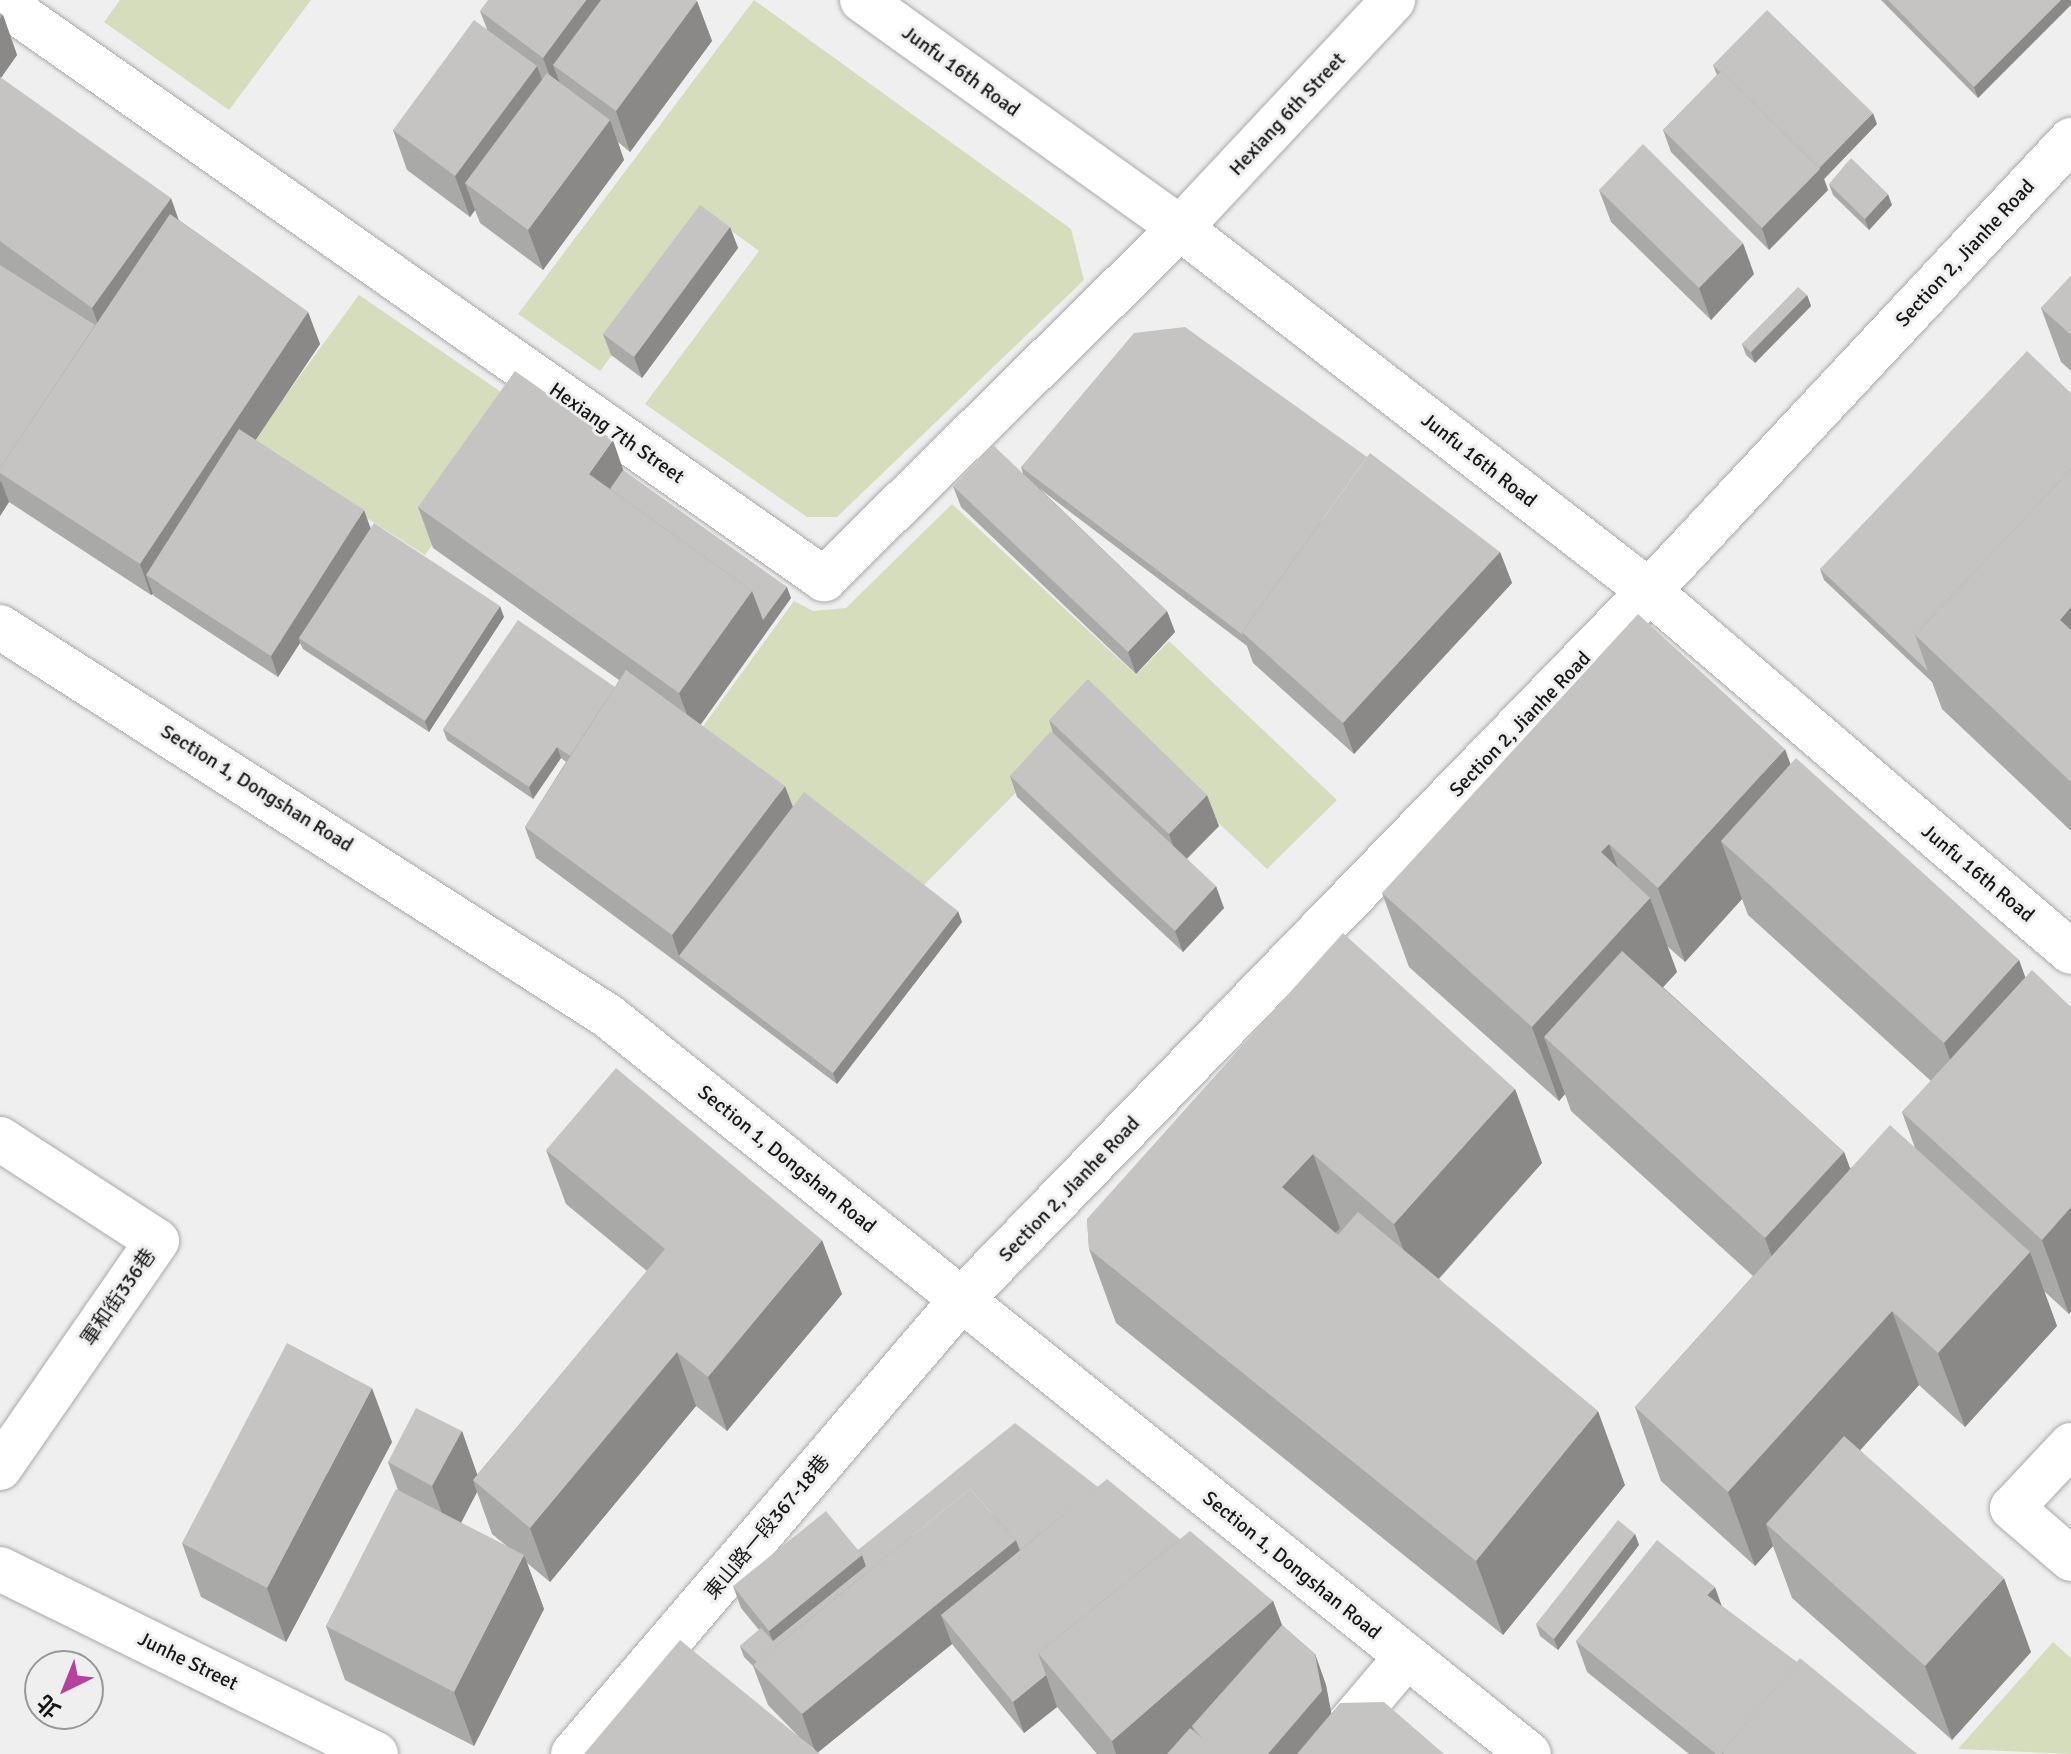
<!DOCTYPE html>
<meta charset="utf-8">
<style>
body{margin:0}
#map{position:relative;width:2071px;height:1754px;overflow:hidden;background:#efeff0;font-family:Signika,"Noto Sans TC",sans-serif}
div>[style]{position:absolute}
.green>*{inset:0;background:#d5ddbd}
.roads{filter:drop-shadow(0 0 2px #a9a9ab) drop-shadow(0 0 2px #a9a9ab)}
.minor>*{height:44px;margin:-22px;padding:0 22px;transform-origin:22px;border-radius:22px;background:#fff}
.major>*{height:44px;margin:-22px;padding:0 22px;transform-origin:22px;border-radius:22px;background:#fff}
.wall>*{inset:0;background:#a9a9a8}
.shaded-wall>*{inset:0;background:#8a8988}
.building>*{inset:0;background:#c5c4c3}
span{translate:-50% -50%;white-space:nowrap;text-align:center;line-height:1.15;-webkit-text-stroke:6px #efeff0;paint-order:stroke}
.street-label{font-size:20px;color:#161616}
.north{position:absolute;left:24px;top:1650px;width:80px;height:80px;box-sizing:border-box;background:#efeff0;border:2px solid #989899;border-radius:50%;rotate:223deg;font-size:22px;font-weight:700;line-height:32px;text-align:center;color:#161616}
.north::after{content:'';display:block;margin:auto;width:28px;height:36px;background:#b6429c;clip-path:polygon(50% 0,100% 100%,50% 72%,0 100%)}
</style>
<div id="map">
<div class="green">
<div style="clip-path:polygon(120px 0,311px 0,229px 110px,104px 22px)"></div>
<div style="clip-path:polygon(754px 0,1071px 229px,1084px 280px,837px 517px,807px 517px,645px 404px,759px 251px,714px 218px,600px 371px,518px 314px)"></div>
<div style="clip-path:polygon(359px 295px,529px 411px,425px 555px,250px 444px)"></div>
<div style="clip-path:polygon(952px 504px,1136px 675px,1169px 641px,1337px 800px,1267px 869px,1099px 709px,920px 889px,797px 818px,693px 740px,794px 601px,813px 611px,846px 608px)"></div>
<div style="clip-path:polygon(2053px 1642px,2071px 1658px,2071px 1754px,1958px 1749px)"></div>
</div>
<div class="roads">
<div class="minor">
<div style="left:862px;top:0;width:391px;rotate:35.6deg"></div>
<div style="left:1180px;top:228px;width:593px;rotate:37.74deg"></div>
<div style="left:1649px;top:591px;width:555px;rotate:40.55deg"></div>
<div style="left:0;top:1px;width:1007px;rotate:35.05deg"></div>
<div style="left:824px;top:579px;width:500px;rotate:-44.6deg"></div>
<div style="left:1180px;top:228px;width:312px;rotate:-46.9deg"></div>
<div style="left:0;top:1139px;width:187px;rotate:33deg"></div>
<div style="left:157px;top:1241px;width:276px;rotate:124.7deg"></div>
<div style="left:2071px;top:1445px;width:86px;rotate:133.1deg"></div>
<div style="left:2012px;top:1508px;width:78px;rotate:40.8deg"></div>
<div style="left:0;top:1569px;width:419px;rotate:26.2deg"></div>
<div style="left:573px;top:1754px;width:597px;rotate:-49.48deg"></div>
<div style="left:961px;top:1300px;width:988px;rotate:-45.86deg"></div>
<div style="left:1649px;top:591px;width:618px;rotate:-46.9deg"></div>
<div style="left:1324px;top:1754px;width:128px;rotate:-49.7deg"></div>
</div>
<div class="major">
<div style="left:0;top:627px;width:722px;rotate:32.61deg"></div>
<div style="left:608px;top:1016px;width:1180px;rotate:38.71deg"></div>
</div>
</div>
<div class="wall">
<div style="clip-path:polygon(1881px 0,2071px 0,1978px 98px)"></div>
<div style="clip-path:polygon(697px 1px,712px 41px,630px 152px,618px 142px,624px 160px,543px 270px,480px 223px,475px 210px,470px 217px,407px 170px,393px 130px,487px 29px,480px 11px)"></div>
<div style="clip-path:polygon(0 13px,3px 15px,17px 55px,1px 78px,179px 220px,308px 312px,320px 344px,255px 440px,371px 529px,504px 617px,429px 732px,303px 649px,300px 643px,278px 677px,154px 596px,153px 594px,151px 595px,9px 502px,0 516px)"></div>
<div style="clip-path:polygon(1713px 65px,1877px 124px,1824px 179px,1828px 190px,1769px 250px,1671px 152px,1663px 130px,1717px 75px)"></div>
<div style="clip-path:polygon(1829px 184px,1892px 205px,1869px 230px,1833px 195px)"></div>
<div style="clip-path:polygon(1599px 190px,1754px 274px,1711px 320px,1611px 222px)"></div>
<div style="clip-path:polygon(730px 227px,738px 248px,642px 378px,611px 355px,603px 334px)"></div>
<div style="clip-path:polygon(2071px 276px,2071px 371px,2061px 362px,2041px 308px)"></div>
<div style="clip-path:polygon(1807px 295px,1811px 306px,1755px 363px,1746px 355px,1742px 344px)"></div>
<div style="clip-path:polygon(2071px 393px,2071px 831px,1942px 709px,1932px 682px,1824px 580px,1820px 569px)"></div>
<div style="clip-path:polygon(1021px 467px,1500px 552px,1512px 583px,1354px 754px,1253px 663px,1247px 646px,1040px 489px,1167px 611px,1175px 632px,1136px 674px,961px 507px,953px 486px,1023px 473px)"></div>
<div style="clip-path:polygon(623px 470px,791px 598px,700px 724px,793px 807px,962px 922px,837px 1084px,683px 967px,536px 858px,525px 827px,566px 762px,561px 758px,533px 799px,447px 740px,443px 729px,615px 687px,619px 680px,433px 548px,418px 507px)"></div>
<div style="clip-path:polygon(1049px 720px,1219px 826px,1187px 859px,1224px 908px,1183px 952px,1017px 797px,1010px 776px,1053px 733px)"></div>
<div style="clip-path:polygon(evenodd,1791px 764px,2019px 960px,2025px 977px,2071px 1007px,2071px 1311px,2069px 1314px,2044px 1291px,2057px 1326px,1965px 1427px,1919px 1385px,1860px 1450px,2031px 1652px,1952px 1740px,1792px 1598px,1773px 1546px,1755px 1566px,1661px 1481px,1635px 1407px,1753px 1276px,1571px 1111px,1565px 1094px,1559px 1101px,1409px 967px,1382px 893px,1791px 764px,1742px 899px,1748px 915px,1931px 1081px,1902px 1112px,1915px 1148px,1850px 1168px,1844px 1152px,1663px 987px,1677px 972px,1667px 946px,1685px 962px,1742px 899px)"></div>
<div style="clip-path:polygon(1515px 1089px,1542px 1163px,1439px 1279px,1625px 1485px,1503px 1635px,1116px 1323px,1089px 1249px,1087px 1219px)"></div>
<div style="clip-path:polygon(evenodd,546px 1150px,842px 1294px,727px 1431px,696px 1406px,550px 1582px,527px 1563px,544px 1609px,474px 1746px,345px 1680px,326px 1626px,398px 1490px,388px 1462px,462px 1431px,477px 1475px,647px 1271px,566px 1204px,546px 1150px,477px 1492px,492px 1534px,508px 1547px,461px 1523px,477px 1492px)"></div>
<div style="clip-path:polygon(392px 1442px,286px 1642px,201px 1597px,182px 1543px)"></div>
<div style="clip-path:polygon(1098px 1487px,1273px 1601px,1282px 1625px,1315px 1654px,1326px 1685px,1331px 1713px,1444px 1754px,1097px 1754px,1057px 1707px,1024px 1733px,952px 1644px,818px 1752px,800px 1738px,768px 1705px,753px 1666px,744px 1657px,740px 1646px,759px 1630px,741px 1608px,733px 1586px,858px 1550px)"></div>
<div style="clip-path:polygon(1635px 1534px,1639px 1545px,1558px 1650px,1540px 1636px,1536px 1624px)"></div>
<div style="clip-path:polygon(1722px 1606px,1917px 1754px,1689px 1754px,1587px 1672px,1576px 1641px)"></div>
</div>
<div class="shaded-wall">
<div style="clip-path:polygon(586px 0,630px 0,553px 65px,563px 91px,558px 98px,543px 58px)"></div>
<div style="clip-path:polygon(2061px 0,2071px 0,2071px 5px,1978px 98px,1974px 87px)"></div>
<div style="clip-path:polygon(697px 1px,712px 41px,630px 152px,616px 111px)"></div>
<div style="clip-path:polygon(3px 15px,17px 55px,0 79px,0 19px)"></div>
<div style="clip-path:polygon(537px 66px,552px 107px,465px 183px,475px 210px,470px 217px,455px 176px)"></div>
<div style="clip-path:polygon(1873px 113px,1877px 124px,1824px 179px,1828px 190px,1769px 250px,1762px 228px)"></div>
<div style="clip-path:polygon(610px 120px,624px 160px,543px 270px,528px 230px)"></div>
<div style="clip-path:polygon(1888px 194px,1892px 205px,1869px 230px,1865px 219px)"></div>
<div style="clip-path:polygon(171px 198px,185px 238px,107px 348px,92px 308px)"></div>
<div style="clip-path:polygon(730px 227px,738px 248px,642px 378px,634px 357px)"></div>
<div style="clip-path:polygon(1743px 243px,1754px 274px,1711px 320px,1699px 288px)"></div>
<div style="clip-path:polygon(1807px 295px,1811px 306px,1755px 363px,1751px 352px)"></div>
<div style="clip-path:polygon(308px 312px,320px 344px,159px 584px,146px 575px,153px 594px,151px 595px,140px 564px)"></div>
<div style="clip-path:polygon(613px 440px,627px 481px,607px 509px,589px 474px)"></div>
<div style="clip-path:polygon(1px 481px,9px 502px,0 516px,0 482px)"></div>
<div style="clip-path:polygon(364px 510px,372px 532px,299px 638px,300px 643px,278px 677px,271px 656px)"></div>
<div style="clip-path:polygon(1500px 552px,1512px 583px,1354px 754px,1343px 723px)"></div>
<div style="clip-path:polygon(787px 587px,791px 598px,694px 734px,679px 693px,752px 591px)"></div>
<div style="clip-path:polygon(500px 606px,504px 617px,429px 732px,425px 721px)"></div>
<div style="clip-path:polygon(2071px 607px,2071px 651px,2060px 620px)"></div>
<div style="clip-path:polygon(1167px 611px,1175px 632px,1136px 674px,1128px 652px)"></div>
<div style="clip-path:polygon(557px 747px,561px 758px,533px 799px,529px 787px)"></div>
<div style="clip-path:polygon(1785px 749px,1812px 823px,1721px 841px,1742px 899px,1685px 962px,1658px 888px)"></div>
<div style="clip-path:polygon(785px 786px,797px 818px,679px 956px,672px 935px)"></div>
<div style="clip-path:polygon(1207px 795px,1219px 826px,1180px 865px,1169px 834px)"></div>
<div style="clip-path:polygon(1609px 844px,1635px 914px,1650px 898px,1677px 972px,1584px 1073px,1544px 1037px,1565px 1094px,1559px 1101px,1532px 1027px,1601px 852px)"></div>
<div style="clip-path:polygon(1216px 886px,1224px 908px,1183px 952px,1175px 931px)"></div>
<div style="clip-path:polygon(958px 911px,962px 922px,837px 1084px,833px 1073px)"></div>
<div style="clip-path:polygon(2019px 960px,2046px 1034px,1971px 1117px,1944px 1043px)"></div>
<div style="clip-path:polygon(1515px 1089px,1542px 1163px,1421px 1298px,1394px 1224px)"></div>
<div style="clip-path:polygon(1844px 1152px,1871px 1226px,1792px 1312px,1765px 1238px)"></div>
<div style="clip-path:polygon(1313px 1154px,1340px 1228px,1309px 1261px,1282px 1187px)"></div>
<div style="clip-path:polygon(2071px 1207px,2071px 1311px,2069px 1314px,2042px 1240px)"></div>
<div style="clip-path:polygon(822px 1240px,842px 1294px,727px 1431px,708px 1377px)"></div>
<div style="clip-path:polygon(2030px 1252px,2057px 1326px,1965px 1427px,1938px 1353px)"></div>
<div style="clip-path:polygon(1892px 1311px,1919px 1385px,1781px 1538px,1766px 1524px,1773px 1546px,1755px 1566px,1728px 1492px)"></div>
<div style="clip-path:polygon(677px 1352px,696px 1406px,550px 1582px,530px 1528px)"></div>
<div style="clip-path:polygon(372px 1388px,392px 1442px,286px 1642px,267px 1588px)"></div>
<div style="clip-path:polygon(1598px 1411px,1625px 1485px,1503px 1635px,1476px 1561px)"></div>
<div style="clip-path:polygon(462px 1431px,481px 1485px,473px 1480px,477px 1492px,452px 1540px,432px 1486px)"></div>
<div style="clip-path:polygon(1635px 1534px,1639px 1545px,1558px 1650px,1554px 1639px)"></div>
<div style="clip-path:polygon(1016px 1540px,1027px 1570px,941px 1615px,952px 1644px,816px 1754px,802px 1714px)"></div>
<div style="clip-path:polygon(524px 1555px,544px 1609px,474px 1746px,454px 1692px)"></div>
<div style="clip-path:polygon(862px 1555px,870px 1577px,777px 1652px,769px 1631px)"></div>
<div style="clip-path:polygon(2004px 1578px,2031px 1652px,1952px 1740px,1925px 1666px)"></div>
<div style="clip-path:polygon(1715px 1587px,1726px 1618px,1707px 1595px)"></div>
<div style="clip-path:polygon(1273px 1601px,1293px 1655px,1192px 1726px,1196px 1739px,1179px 1754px,1116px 1754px,1112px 1741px)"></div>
<div style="clip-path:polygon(1315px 1654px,1326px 1685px,1333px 1722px,1306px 1754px,1268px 1754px)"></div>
<div style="clip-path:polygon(1046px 1675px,1057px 1707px,1024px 1733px,1013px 1702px)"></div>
</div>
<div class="building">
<div style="clip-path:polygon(488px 0,586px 0,543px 58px,480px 11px)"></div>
<div style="clip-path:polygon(601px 0,696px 0,697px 1px,616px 111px,553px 65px)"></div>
<div style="clip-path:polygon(1888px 0,2061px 0,1974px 87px)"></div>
<div style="clip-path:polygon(1767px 10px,1873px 113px,1819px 168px,1721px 71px,1720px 72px,1713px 65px)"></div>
<div style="clip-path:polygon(474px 20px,537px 66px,455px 176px,393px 130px)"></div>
<div style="clip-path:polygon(1721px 71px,1820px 169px,1762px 228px,1663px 130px)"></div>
<div style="clip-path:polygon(547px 73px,610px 120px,528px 230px,465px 183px)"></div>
<div style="clip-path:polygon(0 77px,171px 198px,92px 308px,0 241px)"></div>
<div style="clip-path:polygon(1643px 144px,1743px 243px,1699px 288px,1599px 190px)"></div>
<div style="clip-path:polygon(1851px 158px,1888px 194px,1865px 219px,1829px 184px)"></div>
<div style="clip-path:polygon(700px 205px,730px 227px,634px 357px,603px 334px)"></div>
<div style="clip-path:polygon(170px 214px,308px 312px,140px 564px,0 473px,0 468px)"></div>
<div style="clip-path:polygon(0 265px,95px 325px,0 468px)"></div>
<div style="clip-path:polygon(2071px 276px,2071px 335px,2041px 308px)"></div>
<div style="clip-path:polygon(1798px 287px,1807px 295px,1751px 352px,1742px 344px)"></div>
<div style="clip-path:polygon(1185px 327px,1367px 457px,1242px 632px,1243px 635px,1021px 467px,1134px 333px)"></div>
<div style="clip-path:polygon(2027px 351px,2071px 393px,2071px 469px,1915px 635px,1928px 671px,1820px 569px)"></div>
<div style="clip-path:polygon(515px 371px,613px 440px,589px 474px,752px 591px,679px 693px,418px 507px)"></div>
<div style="clip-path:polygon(239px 429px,364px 510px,271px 656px,146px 575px)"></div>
<div style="clip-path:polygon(993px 445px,1167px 611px,1128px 652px,953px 486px)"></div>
<div style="clip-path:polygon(1370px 453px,1500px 552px,1343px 723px,1242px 632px)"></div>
<div style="clip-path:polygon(2071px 469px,2071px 607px,2060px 620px,2071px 630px,2071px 782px,1915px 635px)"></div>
<div style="clip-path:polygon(623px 470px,787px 587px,763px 620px,752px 591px,610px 489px)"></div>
<div style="clip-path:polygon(374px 523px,500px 606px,425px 721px,299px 638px)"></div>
<div style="clip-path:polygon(1638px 614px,1785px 749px,1658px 888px,1609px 844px,1601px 852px,1650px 898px,1532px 1027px,1382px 893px)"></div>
<div style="clip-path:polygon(518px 620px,615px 687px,570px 756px,557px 747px,529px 787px,443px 729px)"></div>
<div style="clip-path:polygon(626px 670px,785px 786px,672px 935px,525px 827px)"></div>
<div style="clip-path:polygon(1088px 679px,1207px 795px,1169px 834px,1049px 720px)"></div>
<div style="clip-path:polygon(1051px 731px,1216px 886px,1175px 931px,1010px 776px)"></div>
<div style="clip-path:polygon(1796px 758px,2019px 960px,1944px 1043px,1721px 841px)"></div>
<div style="clip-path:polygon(804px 792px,958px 911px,833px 1073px,679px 956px)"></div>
<div style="clip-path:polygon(1343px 933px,1515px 1089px,1394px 1224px,1313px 1154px,1282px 1187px,1338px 1235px,1358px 1212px,1598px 1411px,1476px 1561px,1089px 1249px,1087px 1219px)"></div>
<div style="clip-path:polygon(1622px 951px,1844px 1152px,1765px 1238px,1544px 1037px)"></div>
<div style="clip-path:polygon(2032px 970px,2071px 1007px,2071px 1207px,2042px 1240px,1902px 1112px)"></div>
<div style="clip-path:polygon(616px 1068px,822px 1240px,708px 1377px,677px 1352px,530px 1528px,473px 1480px,665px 1249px,546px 1150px)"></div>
<div style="clip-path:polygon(1890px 1125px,2030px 1252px,1938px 1353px,1892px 1311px,1728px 1492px,1635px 1407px)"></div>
<div style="clip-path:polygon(287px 1343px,372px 1388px,267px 1588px,182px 1543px)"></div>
<div style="clip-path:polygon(416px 1408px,462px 1431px,432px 1486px,388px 1462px)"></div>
<div style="clip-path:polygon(1015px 1423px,1098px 1487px,1020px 1550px,1016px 1540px,970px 1489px,757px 1662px,740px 1646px,761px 1628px,773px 1641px,866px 1566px,862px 1555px,858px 1550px)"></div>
<div style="clip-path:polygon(1844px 1436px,2004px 1578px,1925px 1666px,1766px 1524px)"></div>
<div style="clip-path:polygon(1107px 1479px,1180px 1539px,1038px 1653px,1046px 1675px,1013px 1702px,941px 1615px)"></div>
<div style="clip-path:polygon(396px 1489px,524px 1555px,454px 1692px,326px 1626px)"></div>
<div style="clip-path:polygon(970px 1489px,1016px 1540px,802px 1714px,753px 1665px)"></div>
<div style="clip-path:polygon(826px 1511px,862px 1555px,769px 1631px,733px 1586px)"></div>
<div style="clip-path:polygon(1618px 1520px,1635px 1534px,1554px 1639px,1536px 1624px)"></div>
<div style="clip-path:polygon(1190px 1531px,1273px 1601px,1112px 1741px,1038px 1653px)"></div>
<div style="clip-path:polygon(1657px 1540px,1715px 1587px,1707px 1595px,1797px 1662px,1722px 1752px,1722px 1754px,1716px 1754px,1576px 1641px)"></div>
<div style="clip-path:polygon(1282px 1625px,1315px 1654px,1322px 1691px,1268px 1754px,1167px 1754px,1190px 1728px,1202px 1738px,1192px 1726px)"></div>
<div style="clip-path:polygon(680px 1640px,820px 1754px,584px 1754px)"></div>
<div style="clip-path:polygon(1800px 1658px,1917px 1754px,1724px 1754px,1722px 1752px)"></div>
<div style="clip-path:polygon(1384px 1702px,1444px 1754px,1297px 1754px,1340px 1703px)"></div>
</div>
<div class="street-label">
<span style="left:961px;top:71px;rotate:36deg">Junfu 16th Road</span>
<span style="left:1287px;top:114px;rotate:-47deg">Hexiang 6th Street</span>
<span style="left:1965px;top:253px;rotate:-47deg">Section 2, Jianhe Road</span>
<span style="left:617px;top:433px;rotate:35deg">Hexiang 7th Street</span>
<span style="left:1479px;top:460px;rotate:38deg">Junfu 16th Road</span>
<span style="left:1520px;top:724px;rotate:-46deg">Section 2, Jianhe Road</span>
<span style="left:257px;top:788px;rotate:32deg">Section 1, Dongshan Road</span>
<span style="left:1978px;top:873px;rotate:40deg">Junfu 16th Road</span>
<span style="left:787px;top:1159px;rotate:39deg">Section 1, Dongshan Road</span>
<span style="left:1069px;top:1189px;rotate:-46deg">Section 2, Jianhe Road</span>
<span style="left:118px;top:1297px;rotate:-55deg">軍和街336巷</span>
<span style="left:767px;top:1527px;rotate:-50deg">東山路一段367-18巷</span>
<span style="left:1292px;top:1565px;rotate:39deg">Section 1, Dongshan Road</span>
<span style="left:188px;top:1661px;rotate:26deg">Junhe Street</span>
</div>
<div class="north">北</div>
</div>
